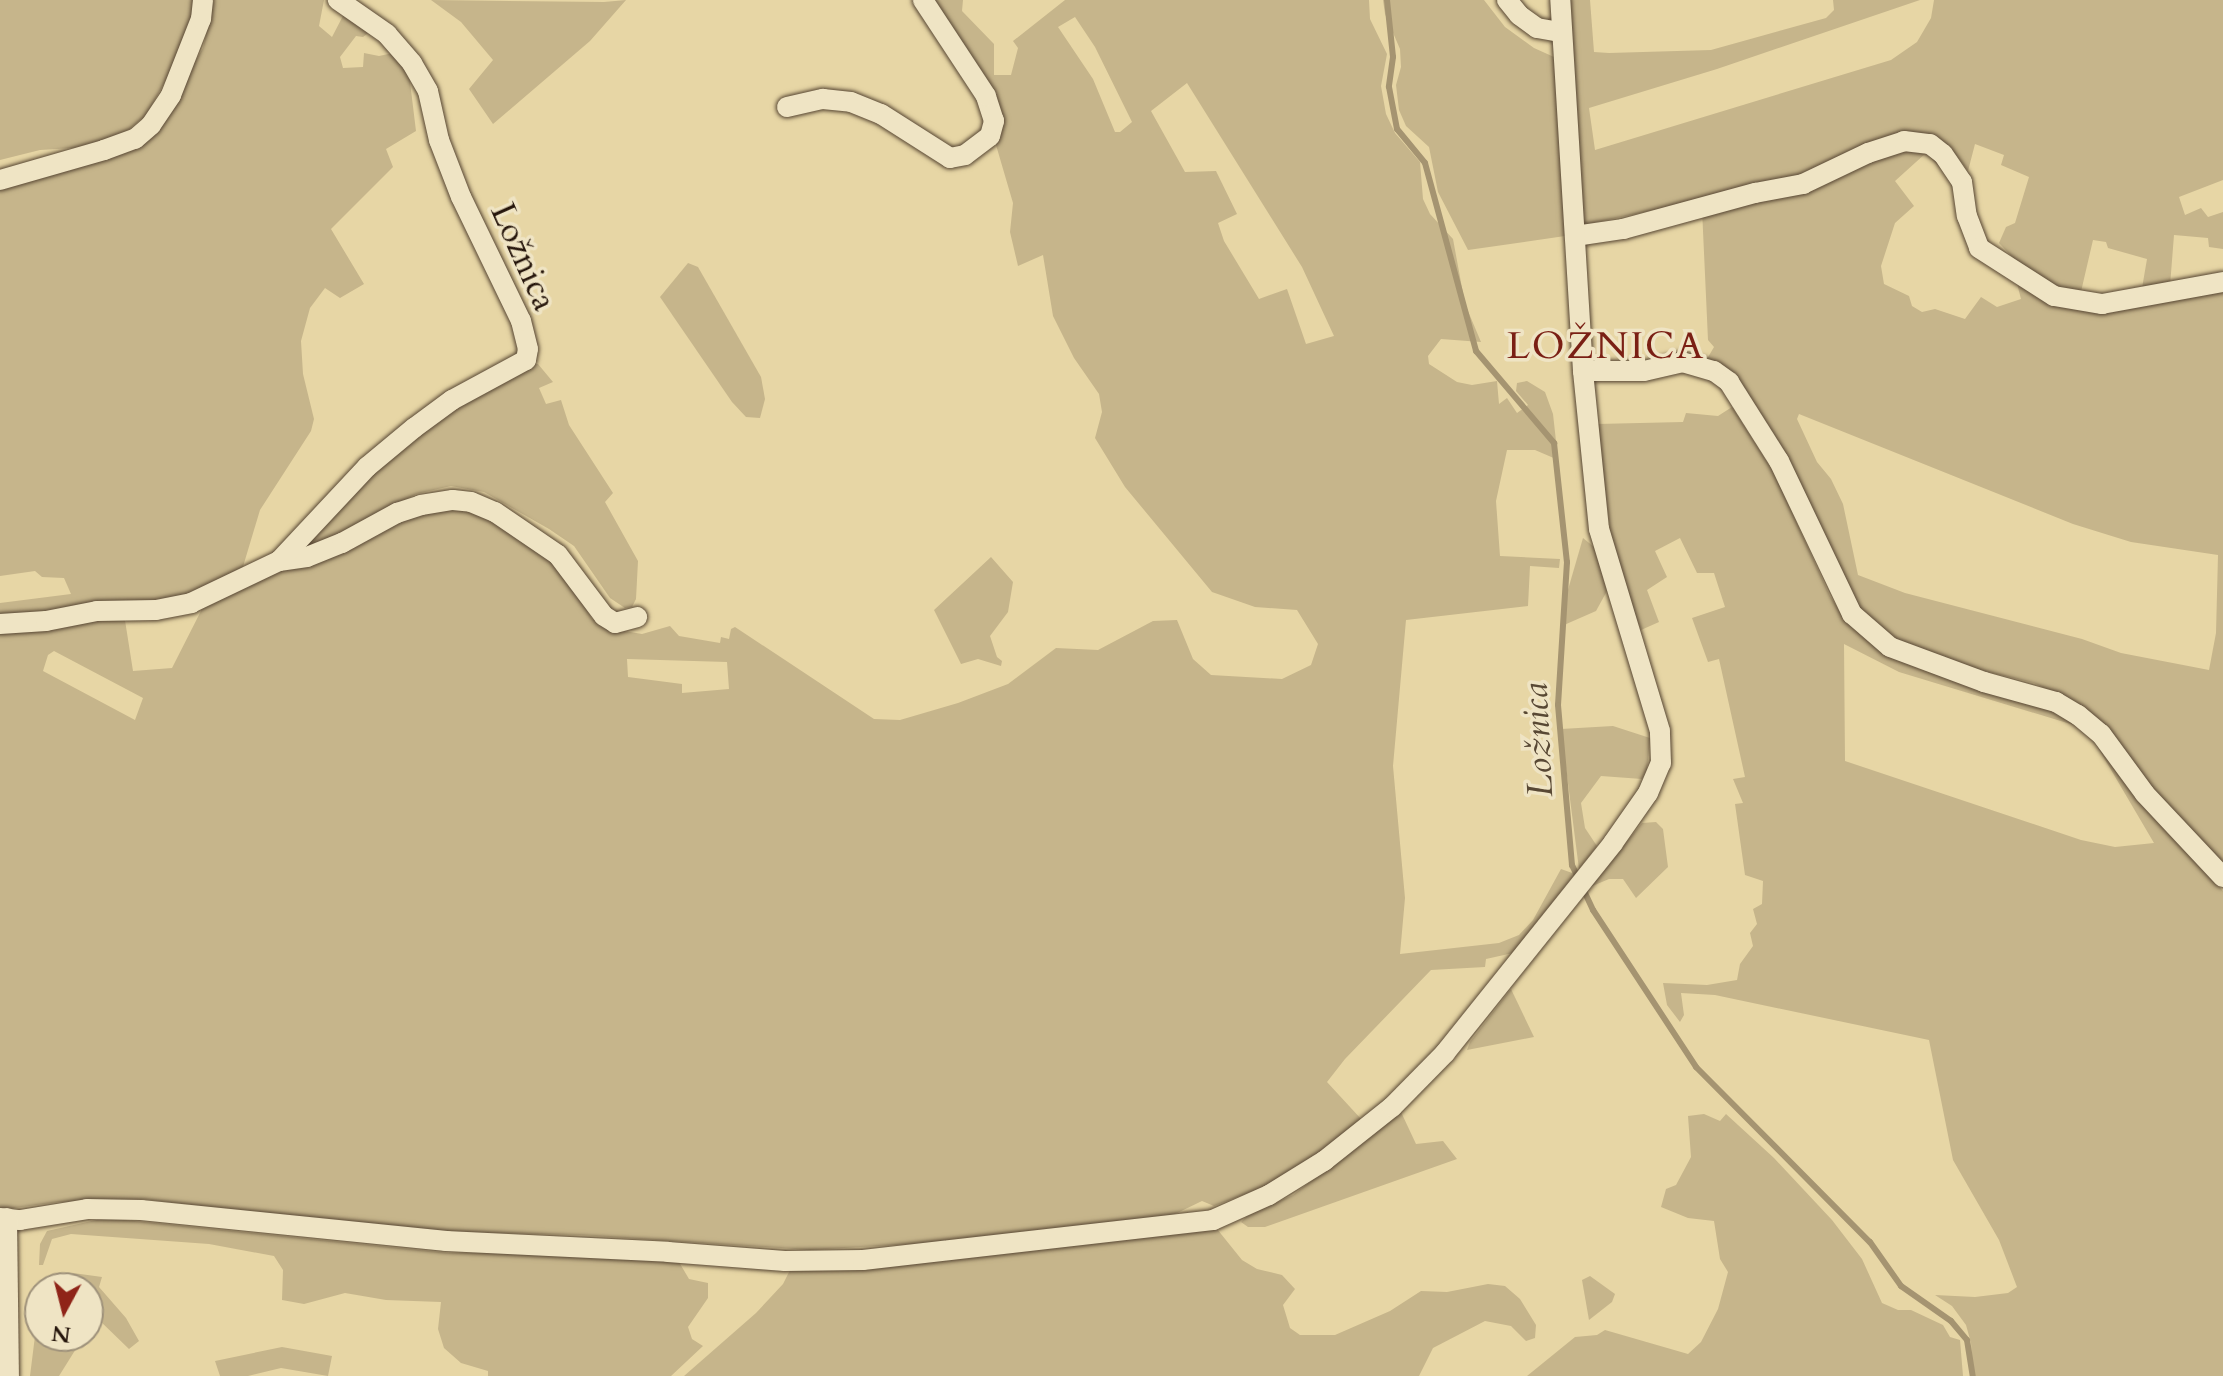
<!DOCTYPE html>
<meta charset="utf-8">
<style>
body{margin:0}
#map{position:relative;width:2223px;height:1376px;overflow:hidden;background:#e7d6a5;font-family:Cardo,serif}
div>[style]{position:absolute}
.green>*{inset:0;background:#c6b58b}
.stream>*{height:6px;margin:-3px;padding:0 3px;transform-origin:3px;border-radius:3px;background:#a59471}
.roads{filter:drop-shadow(0 0 2px #564532) drop-shadow(0 0 2px #564532)}
.minor>*{height:20px;margin:-10px;padding:0 10px;transform-origin:10px;border-radius:10px;background:#efe4c4}
span{translate:-50% -50%;white-space:nowrap;text-align:center;line-height:1.15;-webkit-text-stroke:7px #efe4c4;paint-order:stroke}
.street-label{font-size:34px;color:#25150b}
.water-label{font-size:36px;color:#584834;font-style:italic}
.quarter-label{font-size:38px;color:#7a1f14;letter-spacing:2px}
.north{position:absolute;left:24px;top:1272px;width:80px;height:80px;box-sizing:border-box;background:#efe4c4;border:2px solid #9e917a;border-radius:50%;rotate:187deg;font-size:22px;font-weight:700;line-height:32px;text-align:center;color:#25150b}
.north::after{content:'';display:block;margin:auto;width:28px;height:36px;background:#8f2418;clip-path:polygon(50% 0,100% 100%,50% 72%,0 100%)}
</style>
<div id="map">
<div class="green">
<div style="clip-path:polygon(0 0,196px 0,182px 52px,146px 115px,128px 130px,89px 147px,40px 150px,0 160px)"></div>
<div style="clip-path:polygon(214px 0,324px 0,319px 26px,332px 37px,345px 12px,372px 30px,363px 37px,356px 36px,340px 57px,343px 68px,363px 67px,364px 53px,379px 56px,398px 52px,409px 74px,416px 131px,386px 149px,393px 167px,331px 229px,364px 284px,340px 298px,325px 288px,310px 308px,301px 341px,303px 374px,314px 419px,311px 431px,260px 510px,242px 570px,205px 591px,160px 601px,0 617px,0 603px,71px 594px,64px 578px,42px 577px,35px 571px,0 576px,0 189px,124px 151px,186px 77px,203px 48px)"></div>
<div style="clip-path:polygon(431px 0,604px 2px,626px 0,590px 41px,493px 124px,469px 89px,493px 60px,461px 22px)"></div>
<div style="clip-path:polygon(evenodd,931px 0,963px 0,962px 11px,994px 44px,994px 75px,1011px 75px,1018px 48px,1013px 41px,1065px 0,1369px 0,1370px 19px,1387px 54px,1381px 86px,1386px 114px,1395px 133px,1420px 162px,1423px 199px,1430px 214px,1453px 239px,1465px 304px,1481px 342px,1441px 339px,1428px 356px,1429px 364px,1457px 382px,1472px 385px,1497px 381px,1499px 404px,1507px 398px,1517px 413px,1528px 405px,1516px 391px,1517px 383px,1527px 381px,1545px 392px,1553px 414px,1557px 450px,1556px 459px,1535px 450px,1507px 450px,1496px 501px,1500px 556px,1560px 559px,1559px 568px,1530px 566px,1528px 606px,1406px 620px,1393px 766px,1405px 898px,1400px 954px,1499px 943px,1519px 935px,1533px 920px,1561px 869px,1575px 874px,1559px 894px,1513px 953px,1486px 959px,1485px 967px,1431px 970px,1345px 1059px,1327px 1082px,1362px 1120px,1320px 1154px,1261px 1188px,1214px 1206px,1202px 1201px,1173px 1215px,946px 1242px,810px 1250px,580px 1235px,452px 1232px,311px 1220px,144px 1199px,58px 1202px,0 1210px,0 627px,124px 614px,133px 671px,172px 668px,204px 605px,418px 511px,476px 509px,529px 542px,567px 576px,592px 619px,607px 628px,642px 634px,670px 626px,679px 636px,720px 643px,721px 637px,729px 639px,731px 629px,735px 627px,874px 719px,900px 720px,958px 703px,1008px 684px,1056px 648px,1098px 650px,1153px 621px,1177px 620px,1193px 659px,1211px 675px,1282px 679px,1311px 665px,1318px 644px,1297px 610px,1255px 607px,1212px 592px,1125px 487px,1095px 438px,1102px 412px,1099px 394px,1074px 358px,1053px 316px,1043px 255px,1018px 266px,1010px 232px,1013px 203px,996px 145px,998px 110px,931px 0,1075px 17px,1095px 47px,1132px 122px,1120px 132px,1115px 132px,1093px 79px,1058px 27px,1075px 17px,931px 0,1187px 83px,1302px 267px,1334px 336px,1306px 344px,1287px 289px,1259px 299px,1224px 241px,1218px 223px,1237px 214px,1216px 171px,1185px 172px,1151px 111px,1187px 83px,931px 0,54px 651px,143px 698px,135px 720px,43px 671px,48px 655px,54px 651px,931px 0,627px 659px,727px 662px,729px 689px,682px 693px,682px 684px,628px 677px,627px 659px)"></div>
<div style="clip-path:polygon(1383px 0,1484px 0,1505px 27px,1534px 48px,1554px 57px,1565px 236px,1468px 250px,1438px 192px,1429px 147px,1406px 126px,1399px 110px,1396px 85px,1401px 67px,1400px 49px,1385px 14px)"></div>
<div style="clip-path:polygon(1569px 0,1590px 0,1594px 52px,1609px 53px,1711px 50px,1826px 18px,1834px 10px,1833px 0,1920px 0,1717px 69px,1589px 108px,1595px 150px,1891px 60px,1917px 42px,1931px 18px,1934px 0,2223px 0,2223px 180px,2179px 197px,2185px 215px,2201px 208px,2208px 217px,2223px 212px,2223px 249px,2209px 247px,2208px 238px,2174px 235px,2170px 286px,2141px 294px,2147px 259px,2108px 248px,2106px 242px,2093px 240px,2080px 296px,2061px 293px,2019px 264px,1999px 243px,2006px 227px,2015px 223px,2029px 177px,2001px 165px,2004px 155px,1975px 144px,1968px 171px,1957px 156px,1930px 139px,1810px 177px,1588px 224px,1582px 221px)"></div>
<div style="clip-path:polygon(evenodd,1900px 144px,1929px 148px,1948px 176px,1926px 153px,1895px 181px,1914px 206px,1895px 223px,1881px 266px,1884px 284px,1909px 296px,1912px 306px,1922px 312px,1935px 309px,1965px 319px,1981px 297px,1997px 307px,2021px 299px,2014px 272px,2059px 304px,2223px 287px,2223px 866px,2075px 703px,2034px 683px,1914px 654px,1858px 615px,1811px 514px,1704px 364px,1714px 347px,1708px 340px,1702px 209px,1900px 144px,1799px 414px,2073px 524px,2131px 542px,2218px 555px,2216px 633px,2209px 670px,2121px 653px,2082px 639px,1905px 593px,1858px 575px,1843px 504px,1831px 479px,1817px 462px,1797px 419px,1799px 414px)"></div>
<div style="clip-path:polygon(688px 263px,698px 267px,761px 377px,765px 399px,760px 418px,746px 417px,732px 402px,660px 297px)"></div>
<div style="clip-path:polygon(538px 364px,553px 382px,539px 388px,546px 404px,561px 400px,569px 425px,613px 493px,605px 502px,638px 561px,636px 599px,632px 607px,625px 608px,610px 598px,574px 546px,549px 529px,484px 492px,451px 486px,416px 494px,335px 539px,295px 555px,341px 500px,414px 434px,526px 365px)"></div>
<div style="clip-path:polygon(evenodd,1732px 407px,1774px 473px,1830px 596px,1847px 622px,1919px 669px,2080px 720px,2223px 891px,2223px 1376px,1973px 1376px,1971px 1343px,1966px 1325px,1952px 1306px,1935px 1295px,1975px 1297px,2008px 1293px,2017px 1287px,1999px 1240px,1953px 1160px,1929px 1040px,1715px 995px,1681px 993px,1684px 1015px,1680px 1022px,1667px 1005px,1663px 983px,1707px 985px,1737px 980px,1740px 964px,1753px 946px,1750px 933px,1757px 924px,1753px 909px,1762px 904px,1763px 881px,1745px 875px,1735px 804px,1743px 803px,1733px 779px,1745px 777px,1719px 659px,1708px 662px,1692px 618px,1725px 607px,1714px 573px,1697px 573px,1680px 538px,1655px 551px,1667px 577px,1647px 590px,1659px 622px,1641px 630px,1621px 578px,1611px 537px,1597px 424px,1683px 422px,1686px 413px,1718px 416px,1732px 407px,1844px 644px,1899px 672px,2087px 729px,2154px 843px,2115px 847px,2081px 840px,1845px 761px,1844px 644px)"></div>
<div style="clip-path:polygon(1583px 538px,1594px 547px,1607px 591px,1596px 611px,1564px 625px,1565px 600px)"></div>
<div style="clip-path:polygon(991px 557px,1013px 582px,1008px 612px,990px 636px,997px 657px,1002px 661px,1001px 666px,978px 659px,961px 664px,934px 610px)"></div>
<div style="clip-path:polygon(1613px 726px,1650px 738px,1647px 770px,1642px 779px,1601px 776px,1581px 803px,1585px 828px,1597px 846px,1579px 869px,1561px 729px)"></div>
<div style="clip-path:polygon(1656px 822px,1663px 829px,1668px 867px,1636px 898px,1623px 879px,1609px 879px,1590px 887px,1642px 823px)"></div>
<div style="clip-path:polygon(1511px 989px,1534px 1037px,1467px 1050px,1470px 1042px)"></div>
<div style="clip-path:polygon(1401px 1112px,1416px 1144px,1443px 1141px,1457px 1159px,1265px 1227px,1248px 1227px,1241px 1222px,1247px 1216px,1293px 1195px)"></div>
<div style="clip-path:polygon(1704px 1114px,1720px 1121px,1726px 1114px,1774px 1158px,1832px 1220px,1862px 1259px,1882px 1303px,1898px 1310px,1911px 1310px,1943px 1325px,1950px 1337px,1960px 1340px,1963px 1376px,1527px 1376px,1575px 1337px,1597px 1335px,1605px 1330px,1688px 1354px,1701px 1342px,1718px 1309px,1728px 1272px,1720px 1259px,1714px 1221px,1688px 1218px,1661px 1207px,1666px 1189px,1676px 1185px,1691px 1157px,1688px 1116px)"></div>
<div style="clip-path:polygon(105px 1218px,448px 1253px,536px 1252px,679px 1262px,689px 1279px,708px 1283px,708px 1298px,688px 1327px,692px 1339px,703px 1346px,671px 1376px,488px 1376px,488px 1371px,461px 1363px,444px 1348px,438px 1329px,441px 1302px,386px 1300px,345px 1293px,304px 1304px,282px 1300px,283px 1270px,274px 1256px,209px 1244px,71px 1234px,52px 1239px,43px 1265px,39px 1265px,40px 1244px,47px 1231px)"></div>
<div style="clip-path:polygon(1213px 1224px,1242px 1260px,1257px 1269px,1282px 1275px,1295px 1289px,1283px 1305px,1290px 1328px,1300px 1335px,1335px 1335px,1390px 1311px,1421px 1291px,1447px 1292px,1488px 1284px,1505px 1286px,1520px 1299px,1536px 1325px,1535px 1338px,1526px 1341px,1511px 1326px,1485px 1321px,1433px 1348px,1419px 1376px,684px 1376px,756px 1313px,783px 1284px,790px 1270px,866px 1269px)"></div>
<div style="clip-path:polygon(73px 1273px,102px 1277px,99px 1287px,126px 1318px,139px 1341px,129px 1349px,97px 1318px,88px 1330px,88px 1288px,43px 1288px,47px 1280px)"></div>
<div style="clip-path:polygon(1590px 1276px,1615px 1294px,1612px 1302px,1589px 1320px,1582px 1280px)"></div>
<div style="clip-path:polygon(40px 1296px,40px 1336px,84px 1336px,59px 1376px,30px 1376px)"></div>
<div style="clip-path:polygon(282px 1347px,332px 1356px,328px 1376px,281px 1368px,248px 1376px,220px 1376px,215px 1361px)"></div>
</div>
<div class="stream">
<div style="left:1387px;top:0;width:57px;rotate:84deg"></div>
<div style="left:1393px;top:57px;width:30px;rotate:98deg"></div>
<div style="left:1389px;top:87px;width:43px;rotate:79.2deg"></div>
<div style="left:1397px;top:129px;width:44px;rotate:50.5deg"></div>
<div style="left:1425px;top:163px;width:195px;rotate:74.8deg"></div>
<div style="left:1476px;top:351px;width:121px;rotate:49.7deg"></div>
<div style="left:1554px;top:443px;width:120px;rotate:83.8deg"></div>
<div style="left:1567px;top:562px;width:143px;rotate:93.6deg"></div>
<div style="left:1558px;top:705px;width:161px;rotate:85deg"></div>
<div style="left:1572px;top:865px;width:50px;rotate:65deg"></div>
<div style="left:1593px;top:910px;width:188px;rotate:56.7deg"></div>
<div style="left:1696px;top:1067px;width:247px;rotate:45.2deg"></div>
<div style="left:1870px;top:1242px;width:54px;rotate:54.8deg"></div>
<div style="left:1901px;top:1286px;width:61px;rotate:35deg"></div>
<div style="left:1951px;top:1321px;width:25px;rotate:50deg"></div>
<div style="left:1967px;top:1340px;width:36px;rotate:81deg"></div>
</div>
<div class="roads">
<div class="minor">
<div style="left:1507px;top:0;width:19px;rotate:51deg"></div>
<div style="left:1519px;top:15px;width:22px;rotate:36deg"></div>
<div style="left:1537px;top:28px;width:23px;rotate:10deg"></div>
<div style="left:787px;top:107px;width:37px;rotate:-13deg"></div>
<div style="left:823px;top:99px;width:28px;rotate:6deg"></div>
<div style="left:851px;top:102px;width:32px;rotate:22deg"></div>
<div style="left:881px;top:114px;width:82px;rotate:32.5deg"></div>
<div style="left:950px;top:158px;width:15px;rotate:-11deg"></div>
<div style="left:965px;top:155px;width:31px;rotate:-37deg"></div>
<div style="left:990px;top:136px;width:16px;rotate:-75deg"></div>
<div style="left:994px;top:121px;width:26px;rotate:-108deg"></div>
<div style="left:986px;top:96px;width:115px;rotate:-123.3deg"></div>
<div style="left:0;top:180px;width:108px;rotate:-16.1deg"></div>
<div style="left:104px;top:150px;width:33px;rotate:-20deg"></div>
<div style="left:135px;top:139px;width:21px;rotate:-41deg"></div>
<div style="left:151px;top:125px;width:36px;rotate:-56deg"></div>
<div style="left:171px;top:95px;width:82px;rotate:-68.5deg"></div>
<div style="left:201px;top:19px;width:19px;rotate:-84deg"></div>
<div style="left:1575px;top:236px;width:49px;rotate:-8.3deg"></div>
<div style="left:1623px;top:229px;width:137px;rotate:-15.3deg"></div>
<div style="left:1755px;top:193px;width:49px;rotate:-10.6deg"></div>
<div style="left:1803px;top:184px;width:72px;rotate:-25.5deg"></div>
<div style="left:1868px;top:153px;width:38px;rotate:-18deg"></div>
<div style="left:1904px;top:141px;width:26px;rotate:7deg"></div>
<div style="left:1930px;top:144px;width:16px;rotate:38deg"></div>
<div style="left:1943px;top:154px;width:34px;rotate:56deg"></div>
<div style="left:1962px;top:182px;width:34px;rotate:82deg"></div>
<div style="left:1967px;top:216px;width:34px;rotate:69deg"></div>
<div style="left:1979px;top:248px;width:89px;rotate:32.6deg"></div>
<div style="left:2054px;top:296px;width:49px;rotate:9.5deg"></div>
<div style="left:2102px;top:304px;width:123px;rotate:-10.3deg"></div>
<div style="left:1583px;top:371px;width:61px"></div>
<div style="left:1644px;top:371px;width:39px;rotate:-13deg"></div>
<div style="left:1682px;top:362px;width:33px;rotate:16deg"></div>
<div style="left:1714px;top:371px;width:19px;rotate:36deg"></div>
<div style="left:1729px;top:382px;width:93px;rotate:57.7deg"></div>
<div style="left:1779px;top:461px;width:170px;rotate:64.5deg"></div>
<div style="left:1852px;top:614px;width:50px;rotate:41deg"></div>
<div style="left:1890px;top:647px;width:100px;rotate:20.4deg"></div>
<div style="left:1984px;top:682px;width:75px;rotate:15.5deg"></div>
<div style="left:2056px;top:702px;width:26px;rotate:31deg"></div>
<div style="left:2078px;top:715px;width:30px;rotate:40deg"></div>
<div style="left:2101px;top:734px;width:74px;rotate:53.7deg"></div>
<div style="left:2145px;top:794px;width:114px;rotate:46.8deg"></div>
<div style="left:279px;top:561px;width:28px;rotate:-8deg"></div>
<div style="left:307px;top:557px;width:38px;rotate:-22deg"></div>
<div style="left:342px;top:543px;width:63px;rotate:-28.6deg"></div>
<div style="left:397px;top:513px;width:25px;rotate:-18deg"></div>
<div style="left:421px;top:505px;width:32px;rotate:-9deg"></div>
<div style="left:453px;top:500px;width:18px;rotate:6deg"></div>
<div style="left:471px;top:502px;width:26px;rotate:23deg"></div>
<div style="left:495px;top:512px;width:76px;rotate:34.3deg"></div>
<div style="left:558px;top:555px;width:76px;rotate:53deg"></div>
<div style="left:604px;top:616px;width:13px;rotate:32deg"></div>
<div style="left:615px;top:623px;width:23px;rotate:-15deg"></div>
<div style="left:0;top:624px;width:46px;rotate:-3.7deg"></div>
<div style="left:46px;top:621px;width:52px;rotate:-11.1deg"></div>
<div style="left:97px;top:611px;width:59px;rotate:-1deg"></div>
<div style="left:156px;top:610px;width:36px;rotate:-11deg"></div>
<div style="left:191px;top:603px;width:98px;rotate:-25.5deg"></div>
<div style="left:279px;top:561px;width:129px;rotate:-46.9deg"></div>
<div style="left:367px;top:467px;width:61px;rotate:-39.7deg"></div>
<div style="left:414px;top:428px;width:47px;rotate:-36.4deg"></div>
<div style="left:452px;top:400px;width:84px;rotate:-28.4deg"></div>
<div style="left:526px;top:360px;width:11px;rotate:-80deg"></div>
<div style="left:528px;top:349px;width:29px;rotate:-104deg"></div>
<div style="left:521px;top:321px;width:138px;rotate:-115.8deg"></div>
<div style="left:461px;top:197px;width:61px;rotate:-111.1deg"></div>
<div style="left:439px;top:140px;width:50px;rotate:-102.7deg"></div>
<div style="left:428px;top:91px;width:32px;rotate:-120deg"></div>
<div style="left:412px;top:63px;width:38px;rotate:-131deg"></div>
<div style="left:387px;top:34px;width:60px;rotate:-145.2deg"></div>
<div style="left:0;top:1218px;width:20px;rotate:6deg"></div>
<div style="left:20px;top:1220px;width:68px;rotate:-9.3deg"></div>
<div style="left:87px;top:1209px;width:54px;rotate:1.1deg"></div>
<div style="left:141px;top:1210px;width:307px;rotate:5.8deg"></div>
<div style="left:446px;top:1241px;width:222px;rotate:2.8deg"></div>
<div style="left:668px;top:1252px;width:117px;rotate:4.4deg"></div>
<div style="left:785px;top:1261px;width:78px;rotate:-0.7deg"></div>
<div style="left:863px;top:1260px;width:352px;rotate:-6.5deg"></div>
<div style="left:1213px;top:1220px;width:61px;rotate:-24.1deg"></div>
<div style="left:1269px;top:1195px;width:65px;rotate:-31.7deg"></div>
<div style="left:1324px;top:1161px;width:87px;rotate:-38.5deg"></div>
<div style="left:1392px;top:1107px;width:76px;rotate:-45.5deg"></div>
<div style="left:1445px;top:1053px;width:269px;rotate:-51.3deg"></div>
<div style="left:1613px;top:843px;width:61px;rotate:-55deg"></div>
<div style="left:1648px;top:793px;width:33px;rotate:-67deg"></div>
<div style="left:1661px;top:763px;width:32px;rotate:-92deg"></div>
<div style="left:1660px;top:731px;width:211px;rotate:-106.8deg"></div>
<div style="left:1599px;top:529px;width:159px;rotate:-95.8deg"></div>
<div style="left:1583px;top:371px;width:372px;rotate:-93.5deg"></div>
<div style="left:7px;top:1218px;width:158px;rotate:89.3deg"></div>
</div>
</div>
<div class="street-label">
<span style="left:523px;top:257px;rotate:66deg">Ložnica</span>
</div>
<div class="water-label">
<span style="left:1538px;top:740px;rotate:-93deg">Ložnica</span>
</div>
<div class="quarter-label">
<span style="left:1606px;top:347px">LOŽNICA</span>
</div>
<div class="north">N</div>
</div>
